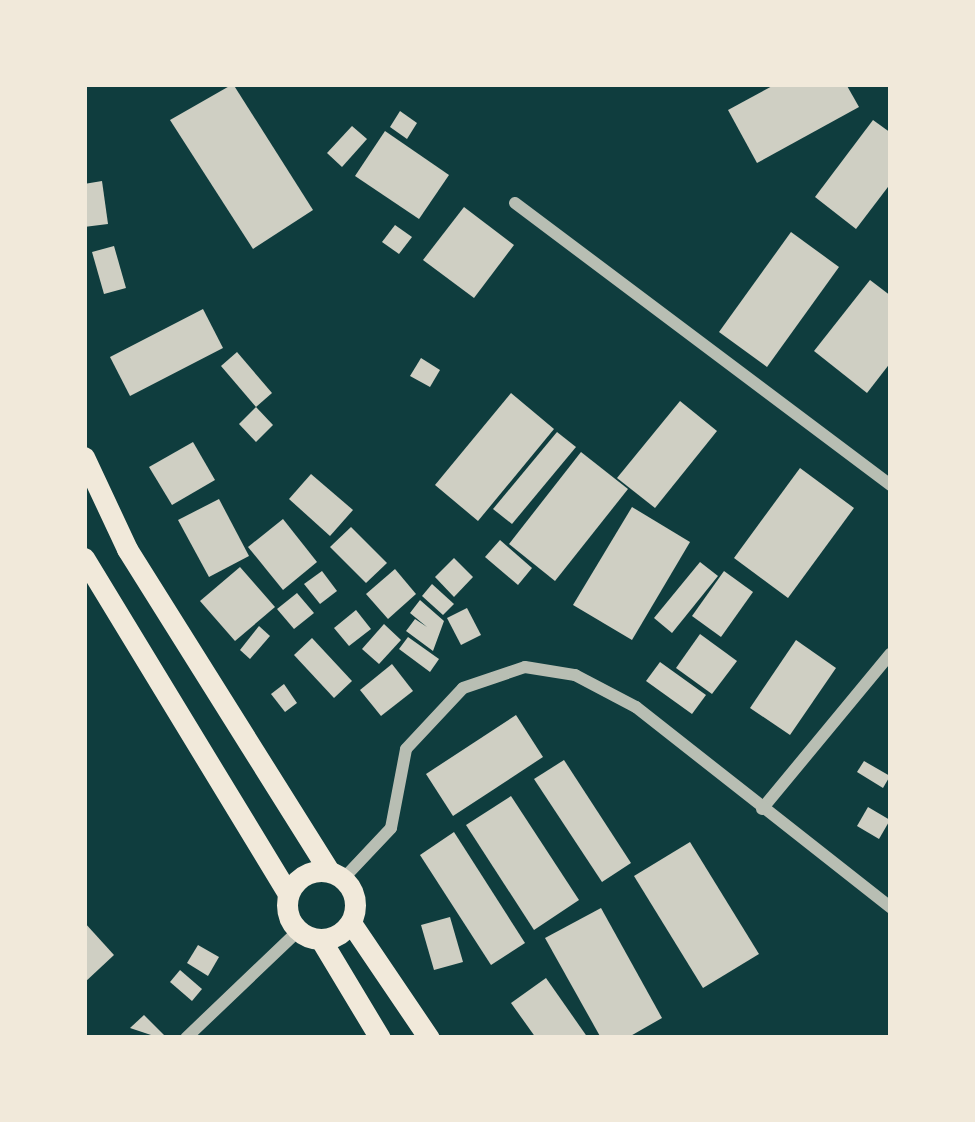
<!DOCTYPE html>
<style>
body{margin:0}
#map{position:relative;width:975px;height:1122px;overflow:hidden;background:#0f3d3e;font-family:Mulish,sans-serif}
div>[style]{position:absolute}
.building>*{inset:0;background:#cfcfc3}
.minor>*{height:12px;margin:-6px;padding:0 6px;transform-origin:6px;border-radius:6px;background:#b8beb3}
.secondary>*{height:21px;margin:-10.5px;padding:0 10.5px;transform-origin:10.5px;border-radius:10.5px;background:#f1e9da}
.secondary>.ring{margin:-10.5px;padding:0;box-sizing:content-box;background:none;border:21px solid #f1e9da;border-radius:50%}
span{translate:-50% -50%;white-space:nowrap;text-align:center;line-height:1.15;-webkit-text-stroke:9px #f1e9da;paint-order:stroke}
.frame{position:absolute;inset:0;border:87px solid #f1e9da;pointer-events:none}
</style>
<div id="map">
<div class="building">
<div style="clip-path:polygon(233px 84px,313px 210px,253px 249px,170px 120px)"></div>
<div style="clip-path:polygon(776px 84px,846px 84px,859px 107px,757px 163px,728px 110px)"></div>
<div style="clip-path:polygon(400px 111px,417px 123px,407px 139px,390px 127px)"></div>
<div style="clip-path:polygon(873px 120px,891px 133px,891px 183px,856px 229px,815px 197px)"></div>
<div style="clip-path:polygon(352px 126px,367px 139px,342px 167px,327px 153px)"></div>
<div style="clip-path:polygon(385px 131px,449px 175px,419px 219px,355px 176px)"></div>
<div style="clip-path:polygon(102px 181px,108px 224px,84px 227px,84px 184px)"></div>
<div style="clip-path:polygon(464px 207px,514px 245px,474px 298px,423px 260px)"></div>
<div style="clip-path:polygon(395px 225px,412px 237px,399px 254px,382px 242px)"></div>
<div style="clip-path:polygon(791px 232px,839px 267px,767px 367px,719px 332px)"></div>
<div style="clip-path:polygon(114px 246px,126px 288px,104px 294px,92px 252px)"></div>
<div style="clip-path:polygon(870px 280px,891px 296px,891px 362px,867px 393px,814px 351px)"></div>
<div style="clip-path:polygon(203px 309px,223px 348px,130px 396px,110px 357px)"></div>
<div style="clip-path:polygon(237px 352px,272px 393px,256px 407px,221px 366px)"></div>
<div style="clip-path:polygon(421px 358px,440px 370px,430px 387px,410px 376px)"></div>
<div style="clip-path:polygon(511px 393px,554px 429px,478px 521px,435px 485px)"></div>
<div style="clip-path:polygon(680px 401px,717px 431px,655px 508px,617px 478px)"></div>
<div style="clip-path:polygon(256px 407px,273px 425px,256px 442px,239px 424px)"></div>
<div style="clip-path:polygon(557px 432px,576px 447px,512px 524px,493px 509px)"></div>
<div style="clip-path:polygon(193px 442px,215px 480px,172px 505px,149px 467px)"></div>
<div style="clip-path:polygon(581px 452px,628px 489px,555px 581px,509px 544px)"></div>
<div style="clip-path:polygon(800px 468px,854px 508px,788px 598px,734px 558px)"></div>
<div style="clip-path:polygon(311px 474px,353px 510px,330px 536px,289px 499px)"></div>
<div style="clip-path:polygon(219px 499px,249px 556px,209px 577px,178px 520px)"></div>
<div style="clip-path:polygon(632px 507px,690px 542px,632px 640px,573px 605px)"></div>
<div style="clip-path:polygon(283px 519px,317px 562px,283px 590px,248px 547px)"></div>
<div style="clip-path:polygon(351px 527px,387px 563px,366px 583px,330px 547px)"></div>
<div style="clip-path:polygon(500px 540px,532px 568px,518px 585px,485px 557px)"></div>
<div style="clip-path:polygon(454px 558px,473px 577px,454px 597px,435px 577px)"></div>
<div style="clip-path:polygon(700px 562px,718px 576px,672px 633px,654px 618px)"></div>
<div style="clip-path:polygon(240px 567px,275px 607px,235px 641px,200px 601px)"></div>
<div style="clip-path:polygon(395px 569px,416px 594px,388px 619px,366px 594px)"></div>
<div style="clip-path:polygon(322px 571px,337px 591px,320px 604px,304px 584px)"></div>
<div style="clip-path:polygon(724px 571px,753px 592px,721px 637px,692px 616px)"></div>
<div style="clip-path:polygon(432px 584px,454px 604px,443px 615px,422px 596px)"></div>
<div style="clip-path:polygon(297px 593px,314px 613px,294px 629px,277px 609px)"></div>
<div style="clip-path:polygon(420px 600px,444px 621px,433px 651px,406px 631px,415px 619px,427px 627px,410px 613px)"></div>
<div style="clip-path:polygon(467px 608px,481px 635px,461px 645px,447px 618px)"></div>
<div style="clip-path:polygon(356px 610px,371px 629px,349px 646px,334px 628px)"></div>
<div style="clip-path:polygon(384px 624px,401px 640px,379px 664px,362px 649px)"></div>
<div style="clip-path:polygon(259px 626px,270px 636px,250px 659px,240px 650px)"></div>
<div style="clip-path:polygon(700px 634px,737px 661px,712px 694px,676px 668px)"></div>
<div style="clip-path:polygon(408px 637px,439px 659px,430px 672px,399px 649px)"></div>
<div style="clip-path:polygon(312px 638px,352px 681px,334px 698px,294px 655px)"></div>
<div style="clip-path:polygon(796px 640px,836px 668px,790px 735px,750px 708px)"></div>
<div style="clip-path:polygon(660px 662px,706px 695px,692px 714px,646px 681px)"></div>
<div style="clip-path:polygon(392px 664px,413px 691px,381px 716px,360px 690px)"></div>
<div style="clip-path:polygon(284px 684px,297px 703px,285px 712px,271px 694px)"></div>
<div style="clip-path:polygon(516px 715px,543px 757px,453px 816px,426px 774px)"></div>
<div style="clip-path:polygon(564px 760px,631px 863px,602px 882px,534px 779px)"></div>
<div style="clip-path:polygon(864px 761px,890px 776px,883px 788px,857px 772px)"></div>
<div style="clip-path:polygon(511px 796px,579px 900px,534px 930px,466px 825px)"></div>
<div style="clip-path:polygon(868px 807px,890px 820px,879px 839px,857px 826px)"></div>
<div style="clip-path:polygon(454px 832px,525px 943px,491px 965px,420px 855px)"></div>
<div style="clip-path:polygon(690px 842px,759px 954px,703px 988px,634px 876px)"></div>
<div style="clip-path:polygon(601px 908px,662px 1018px,627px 1038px,601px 1038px,545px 938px)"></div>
<div style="clip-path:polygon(450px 917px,463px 962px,434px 970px,421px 925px)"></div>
<div style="clip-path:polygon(84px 922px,114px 955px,84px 983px)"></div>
<div style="clip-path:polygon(198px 945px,219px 957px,208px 976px,187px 963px)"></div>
<div style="clip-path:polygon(180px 970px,202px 989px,192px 1001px,170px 982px)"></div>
<div style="clip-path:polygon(546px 978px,588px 1038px,536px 1038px,511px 1003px)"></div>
<div style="clip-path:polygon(144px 1015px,164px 1035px,160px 1038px,130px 1028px)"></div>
</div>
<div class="minor">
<div style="left:515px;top:203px;width:470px;rotate:36.9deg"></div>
<div style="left:762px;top:809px;width:202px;rotate:-50.4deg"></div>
<div style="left:343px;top:879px;width:70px;rotate:-46.7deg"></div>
<div style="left:391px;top:828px;width:80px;rotate:-79.2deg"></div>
<div style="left:406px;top:749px;width:83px;rotate:-46.9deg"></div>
<div style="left:463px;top:688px;width:65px;rotate:-18.7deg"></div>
<div style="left:525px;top:667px;width:51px;rotate:9.1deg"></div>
<div style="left:575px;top:675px;width:69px;rotate:27.7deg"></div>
<div style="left:636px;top:707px;width:325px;rotate:38.2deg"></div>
<div style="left:186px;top:1038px;width:153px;rotate:-43.7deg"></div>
</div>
<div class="secondary">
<div style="left:84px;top:457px;width:102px;rotate:64.9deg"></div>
<div style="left:127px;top:549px;width:380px;rotate:57.9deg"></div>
<div style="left:84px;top:558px;width:392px;rotate:58.7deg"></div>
<div class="ring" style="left:287px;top:871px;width:47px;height:47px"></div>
<div style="left:351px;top:923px;width:139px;rotate:55.9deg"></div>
<div style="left:321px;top:940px;width:114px;rotate:59deg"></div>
</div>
<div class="frame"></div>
</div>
